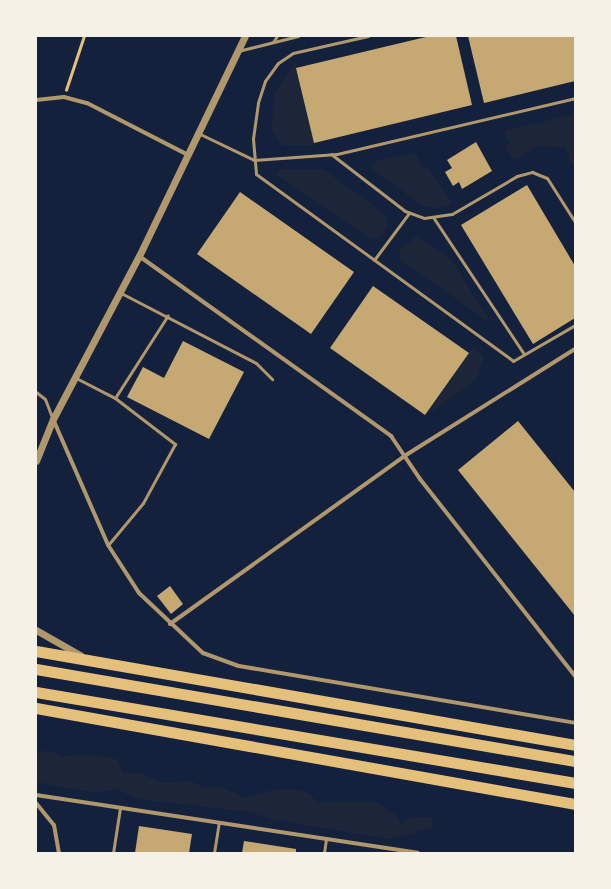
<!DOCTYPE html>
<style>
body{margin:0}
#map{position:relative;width:611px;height:889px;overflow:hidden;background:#14213d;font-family:"Open Sans",sans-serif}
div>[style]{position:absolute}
.green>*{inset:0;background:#1d2539}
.building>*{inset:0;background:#c6a872}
.path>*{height:2.5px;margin:-1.25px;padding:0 1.25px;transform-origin:1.25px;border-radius:1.25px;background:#e5c07b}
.service>*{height:3px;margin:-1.5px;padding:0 1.5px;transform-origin:1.5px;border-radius:1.5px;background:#b1986c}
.minor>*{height:4px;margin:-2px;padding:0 2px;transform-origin:2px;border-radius:2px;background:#b1986c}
.tertiary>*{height:7px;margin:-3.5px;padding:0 3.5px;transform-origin:3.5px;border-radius:3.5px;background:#b1986c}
.trunk>*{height:11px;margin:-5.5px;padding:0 5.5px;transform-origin:5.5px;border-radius:5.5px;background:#e5c07b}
span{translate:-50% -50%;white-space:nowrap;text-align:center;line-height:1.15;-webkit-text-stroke:3px #f6f1e7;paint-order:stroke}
.frame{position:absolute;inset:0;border:37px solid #f6f1e7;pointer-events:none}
</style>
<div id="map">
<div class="green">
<div style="clip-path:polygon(295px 63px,315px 146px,282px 145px,272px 131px,274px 94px)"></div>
<div style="clip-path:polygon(575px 114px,575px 173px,565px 148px,540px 145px,514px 160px,505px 146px,510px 143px,504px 131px)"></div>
<div style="clip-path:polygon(415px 153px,424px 169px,428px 167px,452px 204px,436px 208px,423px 206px,371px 168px,377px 160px)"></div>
<div style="clip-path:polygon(281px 169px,323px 169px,386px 215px,387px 226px,380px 237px,371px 239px,276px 174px)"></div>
<div style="clip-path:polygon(416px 236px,451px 259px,492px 324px,400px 260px,400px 250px)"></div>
<div style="clip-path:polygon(474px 346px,484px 357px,475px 381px,427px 415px)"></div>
<div style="clip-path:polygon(49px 750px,62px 757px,83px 754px,117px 759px,123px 773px,141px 773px,162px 783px,191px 781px,205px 788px,220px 786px,245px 798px,272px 790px,294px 789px,310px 794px,317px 802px,376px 802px,397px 816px,401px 825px,411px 817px,433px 817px,432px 828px,390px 839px,273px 820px,250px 812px,137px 799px,117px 789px,95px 793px,36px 782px,36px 753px)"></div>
</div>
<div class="building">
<div style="clip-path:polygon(430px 36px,456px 36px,472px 105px,314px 143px,296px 68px)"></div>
<div style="clip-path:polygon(468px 36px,575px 36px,575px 81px,484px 103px)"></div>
<div style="clip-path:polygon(476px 142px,492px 171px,462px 189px,459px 182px,453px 186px,445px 172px,452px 168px,447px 160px)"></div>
<div style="clip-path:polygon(527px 185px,575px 266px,575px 318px,533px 344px,461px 225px)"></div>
<div style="clip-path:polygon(240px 192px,354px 272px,311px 334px,197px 254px)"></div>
<div style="clip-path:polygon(373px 286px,469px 353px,425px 415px,330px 348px)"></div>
<div style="clip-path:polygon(183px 341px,244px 372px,209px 439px,127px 397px,143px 367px,164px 378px)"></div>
<div style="clip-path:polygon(518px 421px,575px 492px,575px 616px,458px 470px)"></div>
<div style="clip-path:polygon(170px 586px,183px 604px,171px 614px,157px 596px)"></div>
<div style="clip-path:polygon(139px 826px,192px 834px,189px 853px,135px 853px)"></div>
<div style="clip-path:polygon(244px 841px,296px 849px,296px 853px,242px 853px)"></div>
</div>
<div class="path">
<div style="left:66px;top:90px;width:57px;rotate:-71.6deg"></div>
</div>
<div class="service">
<div style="left:368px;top:36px;width:77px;rotate:167.2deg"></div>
<div style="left:293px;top:53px;width:18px;rotate:146deg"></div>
<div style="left:278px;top:63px;width:22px;rotate:126deg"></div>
<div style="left:265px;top:81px;width:23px;rotate:108deg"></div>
<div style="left:258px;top:103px;width:36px;rotate:98deg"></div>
<div style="left:253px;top:139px;width:35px;rotate:85deg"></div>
<div style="left:256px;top:174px;width:318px;rotate:36deg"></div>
<div style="left:513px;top:361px;width:72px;rotate:-30.1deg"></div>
<div style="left:273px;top:42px;width:7px;rotate:-56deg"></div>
<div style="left:238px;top:51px;width:62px;rotate:-14deg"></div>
<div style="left:198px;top:133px;width:62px;rotate:25.7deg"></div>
<div style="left:254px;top:160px;width:83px;rotate:-4.1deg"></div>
<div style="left:337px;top:154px;width:244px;rotate:-13.2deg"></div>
<div style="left:331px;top:154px;width:93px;rotate:37.6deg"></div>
<div style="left:405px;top:211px;width:20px;rotate:20deg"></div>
<div style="left:424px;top:218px;width:28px;rotate:-8deg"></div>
<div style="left:452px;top:214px;width:75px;rotate:-30.3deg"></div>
<div style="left:517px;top:176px;width:16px;rotate:-15deg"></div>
<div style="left:532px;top:172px;width:16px;rotate:22deg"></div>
<div style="left:547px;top:178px;width:52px;rotate:57.5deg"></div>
<div style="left:433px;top:217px;width:164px;rotate:56.4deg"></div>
<div style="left:374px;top:260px;width:59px;rotate:-53.3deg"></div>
<div style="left:119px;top:292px;width:154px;rotate:27.4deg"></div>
<div style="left:256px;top:363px;width:23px;rotate:45deg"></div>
<div style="left:76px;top:378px;width:44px;rotate:27.1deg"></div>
<div style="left:115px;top:398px;width:76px;rotate:37.5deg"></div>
<div style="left:175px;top:444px;width:67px;rotate:118.5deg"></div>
<div style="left:143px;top:503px;width:55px;rotate:129.8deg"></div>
<div style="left:36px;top:392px;width:11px;rotate:38deg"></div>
<div style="left:45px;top:399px;width:19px;rotate:69deg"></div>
<div style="left:115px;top:398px;width:98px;rotate:-57.4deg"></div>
<div style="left:113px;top:853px;width:46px;rotate:-81.2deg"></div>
<div style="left:214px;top:853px;width:31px;rotate:-81deg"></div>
<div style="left:324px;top:853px;width:14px;rotate:-82deg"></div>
</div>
<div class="minor">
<div style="left:36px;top:100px;width:28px;rotate:-6deg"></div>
<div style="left:64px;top:97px;width:24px;rotate:15deg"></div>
<div style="left:87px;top:103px;width:114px;rotate:27.2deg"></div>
<div style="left:139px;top:256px;width:310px;rotate:35.5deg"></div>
<div style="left:391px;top:436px;width:52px;rotate:56deg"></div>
<div style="left:420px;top:479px;width:251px;rotate:51.8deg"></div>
<div style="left:53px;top:419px;width:137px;rotate:66.4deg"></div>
<div style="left:108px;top:545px;width:57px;rotate:57.1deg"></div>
<div style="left:139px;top:593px;width:88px;rotate:43.2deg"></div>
<div style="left:203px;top:653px;width:38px;rotate:20deg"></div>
<div style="left:239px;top:666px;width:341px;rotate:9.6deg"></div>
<div style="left:170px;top:624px;width:290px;rotate:-35.6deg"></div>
<div style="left:406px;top:455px;width:199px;rotate:-32.1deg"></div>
<div style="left:36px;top:795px;width:386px;rotate:8.6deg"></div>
<div style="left:36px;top:803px;width:28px;rotate:51deg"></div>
<div style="left:54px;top:825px;width:28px;rotate:80deg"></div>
</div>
<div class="tertiary">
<div style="left:36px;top:461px;width:45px;rotate:-68deg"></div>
<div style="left:53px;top:419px;width:184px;rotate:-62.2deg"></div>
<div style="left:139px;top:256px;width:244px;rotate:-64.3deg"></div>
<div style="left:36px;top:630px;width:51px;rotate:29.6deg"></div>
</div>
<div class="trunk">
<div style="left:36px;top:651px;width:547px;rotate:9.89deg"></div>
<div style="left:36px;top:669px;width:547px;rotate:9.69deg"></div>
<div style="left:36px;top:692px;width:547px;rotate:9.58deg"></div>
<div style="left:36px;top:708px;width:547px;rotate:10.1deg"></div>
</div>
<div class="frame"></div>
</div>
